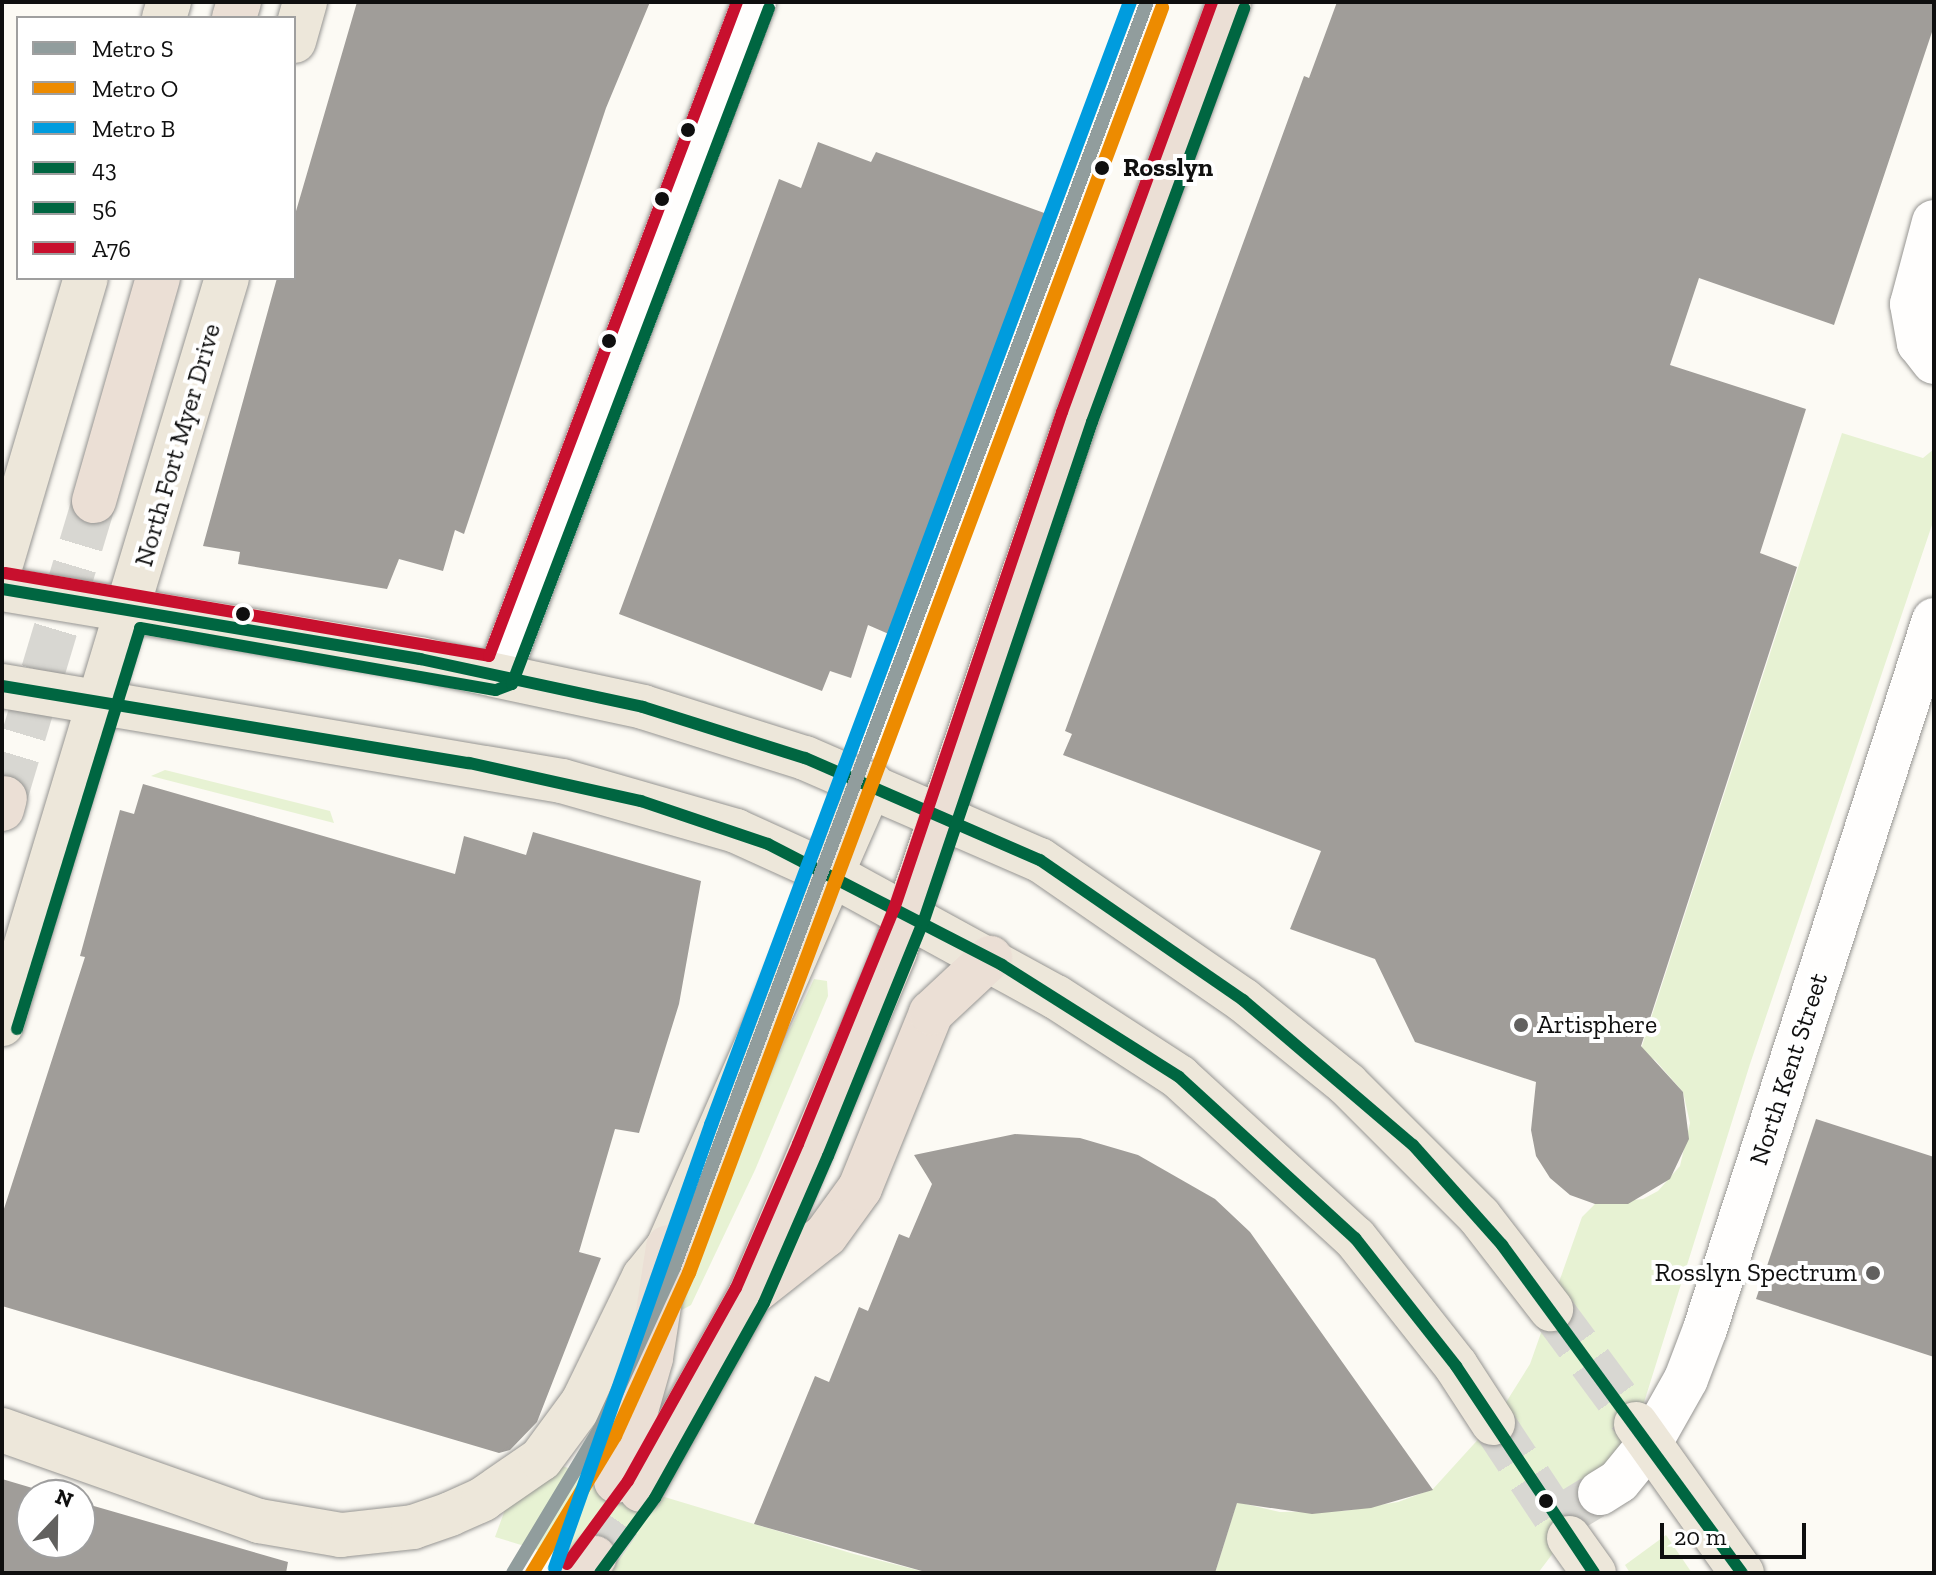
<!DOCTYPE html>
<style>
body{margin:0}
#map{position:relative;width:1936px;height:1575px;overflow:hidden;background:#fcfaf4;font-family:"Zilla Slab",serif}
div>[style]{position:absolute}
.green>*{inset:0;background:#e7f2d3}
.building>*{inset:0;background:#a09d99}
.street-tunnel>*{height:44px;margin-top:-22px;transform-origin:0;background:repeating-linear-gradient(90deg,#d8d7d2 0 44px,transparent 0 66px)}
.primary-tunnel>*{height:44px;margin-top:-22px;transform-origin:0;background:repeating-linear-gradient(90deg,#d8d7d2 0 44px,transparent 0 66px)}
.highway-tunnel>*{height:44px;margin-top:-22px;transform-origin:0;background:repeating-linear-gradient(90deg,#d8d7d2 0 44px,transparent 0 66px)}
.roads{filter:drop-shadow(0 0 2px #969592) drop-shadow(0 0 2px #969592)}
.street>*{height:44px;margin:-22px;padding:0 22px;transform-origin:22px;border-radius:22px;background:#fffefd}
.primary>*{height:44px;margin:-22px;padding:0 22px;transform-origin:22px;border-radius:22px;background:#ede7da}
.highway>*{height:44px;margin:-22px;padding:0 22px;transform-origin:22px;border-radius:22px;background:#ebdfd5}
.bus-1>*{height:12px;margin:-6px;padding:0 6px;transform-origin:6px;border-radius:6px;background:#006641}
.bus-2>*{height:12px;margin:-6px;padding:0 6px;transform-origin:6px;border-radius:6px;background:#006641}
.bus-3>*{height:12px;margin:-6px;padding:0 6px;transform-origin:6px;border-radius:6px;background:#c8102e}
.metro-1>*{height:14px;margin:-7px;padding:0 7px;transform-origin:7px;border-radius:7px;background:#919d9d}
.metro-2>*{height:14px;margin:-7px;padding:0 7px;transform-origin:7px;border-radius:7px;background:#ed8b00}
.metro-3>*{height:14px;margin:-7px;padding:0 7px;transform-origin:7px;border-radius:7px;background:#009cde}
.dots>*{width:22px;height:22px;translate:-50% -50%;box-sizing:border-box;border:4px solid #fff;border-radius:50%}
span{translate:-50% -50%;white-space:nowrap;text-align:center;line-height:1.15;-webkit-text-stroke:8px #fff;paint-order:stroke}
.stop-label{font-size:26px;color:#0f0f0f;font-weight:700}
.left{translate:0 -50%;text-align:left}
.street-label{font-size:26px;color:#0f0f0f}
.poi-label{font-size:26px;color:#0f0f0f}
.right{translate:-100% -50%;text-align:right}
.frame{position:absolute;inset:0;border:4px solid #0f0f0f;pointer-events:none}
.legend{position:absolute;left:16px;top:16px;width:280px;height:264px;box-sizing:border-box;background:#fff;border:2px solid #9f9f9f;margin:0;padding:10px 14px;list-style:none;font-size:24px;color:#0f0f0f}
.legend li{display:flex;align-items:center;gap:16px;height:40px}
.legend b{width:40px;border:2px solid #9f9f9f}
.north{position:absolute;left:16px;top:1479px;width:80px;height:80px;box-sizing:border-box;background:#fff;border:2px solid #9f9f9f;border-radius:50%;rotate:22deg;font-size:22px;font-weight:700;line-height:32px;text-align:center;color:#0f0f0f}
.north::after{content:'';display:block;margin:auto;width:28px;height:36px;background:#62615f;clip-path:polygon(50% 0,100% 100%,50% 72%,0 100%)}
.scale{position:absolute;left:1660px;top:1523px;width:146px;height:36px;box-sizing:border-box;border:4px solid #0f0f0f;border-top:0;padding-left:10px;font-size:24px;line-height:28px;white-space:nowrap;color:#0f0f0f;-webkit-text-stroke:6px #fff;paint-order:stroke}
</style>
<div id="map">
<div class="green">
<div style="clip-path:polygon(1842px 433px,1923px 458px,1934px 449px,1934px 519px,1750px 1064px,1641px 1412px,1605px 1485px,1538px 1573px,1215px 1573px,1237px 1502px,1280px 1512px,1344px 1511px,1398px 1502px,1433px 1489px,1493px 1423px,1530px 1364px,1582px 1217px,1595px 1204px,1643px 1199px,1658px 1191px,1680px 1166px,1690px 1123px,1683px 1092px,1655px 1060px,1640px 1052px)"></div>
<div style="clip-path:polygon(165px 770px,330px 811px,334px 823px,151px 776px)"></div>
<div style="clip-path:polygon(814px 979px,827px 981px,828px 996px,755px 1170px,691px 1305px,680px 1311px,679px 1297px,750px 1114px)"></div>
<div style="clip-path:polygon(525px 1455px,854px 1554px,929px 1573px,613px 1573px,495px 1537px)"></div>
<div style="clip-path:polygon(1666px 1535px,1692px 1573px,1630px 1573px,1625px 1565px)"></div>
</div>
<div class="building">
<div style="clip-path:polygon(357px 2px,650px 2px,606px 108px,464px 534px,455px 530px,443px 571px,399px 559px,387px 589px,238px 564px,240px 552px,203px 546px,277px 278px,294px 278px,294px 218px)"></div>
<div style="clip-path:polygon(1337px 2px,1934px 2px,1934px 26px,1834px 325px,1699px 278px,1670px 365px,1806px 409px,1760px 553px,1797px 567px,1641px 1046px,1683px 1092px,1689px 1139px,1670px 1179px,1628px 1204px,1595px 1204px,1570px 1195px,1550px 1178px,1536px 1156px,1531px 1130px,1536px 1082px,1415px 1042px,1375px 959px,1290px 929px,1321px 851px,1063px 755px,1072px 734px,1065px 731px,1304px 76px,1309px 78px)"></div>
<div style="clip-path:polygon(818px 142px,871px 162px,876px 152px,1047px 214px,891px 635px,868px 625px,851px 678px,830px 671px,822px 691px,619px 614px,779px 179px,801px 188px)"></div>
<div style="clip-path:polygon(143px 784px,455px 874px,464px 836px,526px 855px,533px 832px,701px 881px,679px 1004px,639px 1133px,615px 1129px,579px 1252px,601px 1258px,537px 1422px,510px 1450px,499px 1453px,2px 1306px,2px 1215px,85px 957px,80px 956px,120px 810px,134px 814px)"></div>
<div style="clip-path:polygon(1816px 1119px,1934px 1157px,1934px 1357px,1756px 1299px)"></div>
<div style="clip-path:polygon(1015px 1134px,1080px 1138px,1138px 1155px,1215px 1199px,1250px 1232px,1433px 1490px,1371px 1508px,1312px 1514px,1237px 1503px,1215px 1573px,929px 1573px,754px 1524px,815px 1376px,829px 1382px,859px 1307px,868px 1311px,899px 1234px,909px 1238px,932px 1184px,914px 1155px)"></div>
<div style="clip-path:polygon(2px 1479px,56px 1495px,32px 1495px,32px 1543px,80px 1543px,80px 1502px,288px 1562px,286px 1573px,2px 1573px)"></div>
</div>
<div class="street-tunnel">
<div style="left:1555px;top:1520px;width:52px;rotate:-31deg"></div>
</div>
<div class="primary-tunnel">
<div style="left:1551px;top:1309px;width:143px;rotate:53.5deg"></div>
<div style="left:1493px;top:1423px;width:138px;rotate:56.5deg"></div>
</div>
<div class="highway-tunnel">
<div style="left:5px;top:798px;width:310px;rotate:-73.3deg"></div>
<div style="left:594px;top:1558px;width:83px;rotate:-55.3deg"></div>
</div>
<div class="roads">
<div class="street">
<div style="left:1934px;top:222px;width:85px;rotate:105deg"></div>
<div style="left:1912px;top:304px;width:40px;rotate:80deg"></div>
<div style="left:1919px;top:343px;width:24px;rotate:52deg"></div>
<div style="left:499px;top:674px;width:719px;rotate:-69.22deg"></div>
<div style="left:1600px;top:1493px;width:22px;rotate:-32deg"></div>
<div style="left:1619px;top:1481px;width:49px;rotate:-50.8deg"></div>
<div style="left:1650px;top:1443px;width:73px;rotate:-60.6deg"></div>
<div style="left:1686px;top:1379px;width:53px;rotate:-69.2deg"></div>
<div style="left:1705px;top:1329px;width:745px;rotate:-72.1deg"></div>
</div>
<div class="primary">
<div style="left:164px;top:18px;width:17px;rotate:-73deg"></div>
<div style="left:294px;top:41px;width:41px;rotate:-74.2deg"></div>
<div style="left:2px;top:561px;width:295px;rotate:-73.5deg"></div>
<div style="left:2px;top:589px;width:424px;rotate:9.5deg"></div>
<div style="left:420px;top:659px;width:228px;rotate:12.1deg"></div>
<div style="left:643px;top:707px;width:170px;rotate:17.5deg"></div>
<div style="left:805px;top:758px;width:256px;rotate:23.5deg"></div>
<div style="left:1040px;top:860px;width:247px;rotate:34.6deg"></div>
<div style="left:1243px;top:1000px;width:134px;rotate:38.9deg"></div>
<div style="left:1347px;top:1084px;width:187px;rotate:45deg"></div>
<div style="left:1479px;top:1216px;width:118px;rotate:52.3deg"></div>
<div style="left:2px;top:686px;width:568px;rotate:9.63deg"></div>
<div style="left:562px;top:781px;width:181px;rotate:16deg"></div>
<div style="left:736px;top:831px;width:104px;rotate:24.4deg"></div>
<div style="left:831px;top:874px;width:256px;rotate:28.7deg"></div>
<div style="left:1056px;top:997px;width:147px;rotate:33deg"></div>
<div style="left:1179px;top:1077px;width:239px;rotate:42.5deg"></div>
<div style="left:1355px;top:1238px;width:163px;rotate:51.7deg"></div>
<div style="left:1456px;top:1366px;width:68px;rotate:57deg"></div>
<div style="left:2px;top:1024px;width:779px;rotate:-73.22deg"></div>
<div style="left:1636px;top:1424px;width:183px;rotate:54.6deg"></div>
<div style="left:2px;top:1430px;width:273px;rotate:19.5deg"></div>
<div style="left:259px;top:1521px;width:83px;rotate:9.7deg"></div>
<div style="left:341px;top:1535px;width:72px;rotate:-6.3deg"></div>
<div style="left:413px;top:1527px;width:39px;rotate:-19deg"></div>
<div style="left:450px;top:1514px;width:36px;rotate:-24deg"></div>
<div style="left:483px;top:1499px;width:70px;rotate:-34.6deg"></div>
<div style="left:541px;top:1459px;width:71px;rotate:-53.6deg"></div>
<div style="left:583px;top:1402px;width:139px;rotate:-64deg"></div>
<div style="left:644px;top:1277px;width:38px;rotate:-51deg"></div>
<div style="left:668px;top:1247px;width:506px;rotate:-66.33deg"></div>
<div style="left:1569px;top:1538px;width:43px;rotate:54.5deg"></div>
</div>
<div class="highway">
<div style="left:234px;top:18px;width:17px;rotate:-73deg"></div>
<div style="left:94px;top:501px;width:232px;rotate:-74deg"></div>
<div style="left:2px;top:809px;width:11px;rotate:-75deg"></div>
<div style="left:755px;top:1291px;width:90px;rotate:-38.3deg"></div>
<div style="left:826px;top:1235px;width:58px;rotate:-54.1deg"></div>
<div style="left:860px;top:1188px;width:189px;rotate:-67.9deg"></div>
<div style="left:931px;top:1013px;width:81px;rotate:-43deg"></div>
<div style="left:616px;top:1481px;width:128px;rotate:-74.1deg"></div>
<div style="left:651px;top:1358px;width:112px;rotate:-81.3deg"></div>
<div style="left:641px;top:1490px;width:223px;rotate:-60.8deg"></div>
<div style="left:750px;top:1295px;width:373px;rotate:-67.1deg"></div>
<div style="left:895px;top:951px;width:564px;rotate:-71.18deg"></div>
<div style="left:1077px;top:417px;width:442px;rotate:-69.9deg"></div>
<div style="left:580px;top:1573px;width:21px;rotate:-47deg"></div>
</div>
</div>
<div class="bus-1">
<div style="left:2px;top:589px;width:424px;rotate:9.5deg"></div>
<div style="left:420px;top:659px;width:228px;rotate:12.1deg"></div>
<div style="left:643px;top:707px;width:170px;rotate:17.5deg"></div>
<div style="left:805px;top:758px;width:256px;rotate:23.5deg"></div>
<div style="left:1040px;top:860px;width:247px;rotate:34.6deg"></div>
<div style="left:1243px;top:1000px;width:223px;rotate:40.5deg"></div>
<div style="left:1413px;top:1145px;width:134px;rotate:48.3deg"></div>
<div style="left:1502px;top:1245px;width:406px;rotate:53.8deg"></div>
<div style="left:2px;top:686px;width:473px;rotate:9.4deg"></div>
<div style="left:469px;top:763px;width:176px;rotate:12.5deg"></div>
<div style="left:641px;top:801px;width:134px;rotate:18.7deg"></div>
<div style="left:768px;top:844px;width:263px;rotate:27.3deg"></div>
<div style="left:1002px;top:965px;width:209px;rotate:32.3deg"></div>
<div style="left:1179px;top:1077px;width:239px;rotate:42.5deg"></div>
<div style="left:1355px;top:1238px;width:163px;rotate:51.7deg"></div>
<div style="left:1456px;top:1366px;width:249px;rotate:56.3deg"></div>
</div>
<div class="bus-2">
<div style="left:17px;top:1029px;width:419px;rotate:-72.9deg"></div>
<div style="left:140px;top:628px;width:361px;rotate:9.9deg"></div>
<div style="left:496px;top:690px;width:17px;rotate:-21deg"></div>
<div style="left:512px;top:684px;width:723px;rotate:-69.18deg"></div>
<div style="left:600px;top:1573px;width:93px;rotate:-53.7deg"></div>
<div style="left:655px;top:1498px;width:223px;rotate:-60.8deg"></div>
<div style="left:764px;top:1303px;width:160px;rotate:-66.5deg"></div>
<div style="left:828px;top:1156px;width:255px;rotate:-67.9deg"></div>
<div style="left:924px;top:920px;width:526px;rotate:-71.36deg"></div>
<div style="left:1092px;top:422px;width:441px;rotate:-69.8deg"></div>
</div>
<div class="bus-3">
<div style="left:5px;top:573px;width:491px;rotate:9.7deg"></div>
<div style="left:489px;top:656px;width:699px;rotate:-69.23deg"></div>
<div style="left:567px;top:1564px;width:103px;rotate:-53.7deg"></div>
<div style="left:628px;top:1481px;width:221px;rotate:-60.8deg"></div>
<div style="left:736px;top:1288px;width:157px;rotate:-66.7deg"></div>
<div style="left:798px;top:1144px;width:254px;rotate:-67.8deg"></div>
<div style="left:894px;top:909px;width:525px;rotate:-71.32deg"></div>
<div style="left:1062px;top:412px;width:437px;rotate:-69.9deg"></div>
</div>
<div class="metro-1">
<div style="left:513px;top:1573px;width:168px;rotate:-58.9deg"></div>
<div style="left:600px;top:1429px;width:178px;rotate:-65.4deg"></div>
<div style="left:674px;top:1267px;width:1351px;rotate:-69.5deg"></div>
</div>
<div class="metro-2">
<div style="left:532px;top:1573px;width:160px;rotate:-58.8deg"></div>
<div style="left:615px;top:1436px;width:179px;rotate:-65.6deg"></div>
<div style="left:689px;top:1273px;width:1351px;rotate:-69.5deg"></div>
</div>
<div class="metro-3">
<div style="left:555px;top:1568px;width:470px;rotate:-70.6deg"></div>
<div style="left:711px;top:1125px;width:1199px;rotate:-69.54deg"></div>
</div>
<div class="dots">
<div style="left:688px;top:130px;background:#0f0f0f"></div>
<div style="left:1102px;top:168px;background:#0f0f0f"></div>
<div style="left:662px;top:199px;background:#0f0f0f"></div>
<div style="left:609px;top:341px;background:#0f0f0f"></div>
<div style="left:243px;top:614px;background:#0f0f0f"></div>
<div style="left:1521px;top:1025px;background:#62615f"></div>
<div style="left:1873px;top:1273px;background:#62615f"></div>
<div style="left:1546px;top:1501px;background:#0f0f0f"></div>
</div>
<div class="stop-label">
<span class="left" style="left:1123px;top:168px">Rosslyn</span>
</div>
<div class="street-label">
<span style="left:178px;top:445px;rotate:-74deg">North Fort Myer Drive</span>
<span style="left:1789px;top:1069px;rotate:-72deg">North Kent Street</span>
</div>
<div class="poi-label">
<span class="left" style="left:1537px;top:1025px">Artisphere</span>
<span class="right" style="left:1857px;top:1273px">Rosslyn Spectrum</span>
</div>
<div class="frame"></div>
<ul class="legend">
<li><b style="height:10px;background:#919d9d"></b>Metro S</li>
<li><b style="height:10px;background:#ed8b00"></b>Metro O</li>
<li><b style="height:10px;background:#009cde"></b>Metro B</li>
<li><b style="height:10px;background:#006641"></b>43</li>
<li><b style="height:10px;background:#006641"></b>56</li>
<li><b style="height:10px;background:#c8102e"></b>A76</li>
</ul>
<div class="north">N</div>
<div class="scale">20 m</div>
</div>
